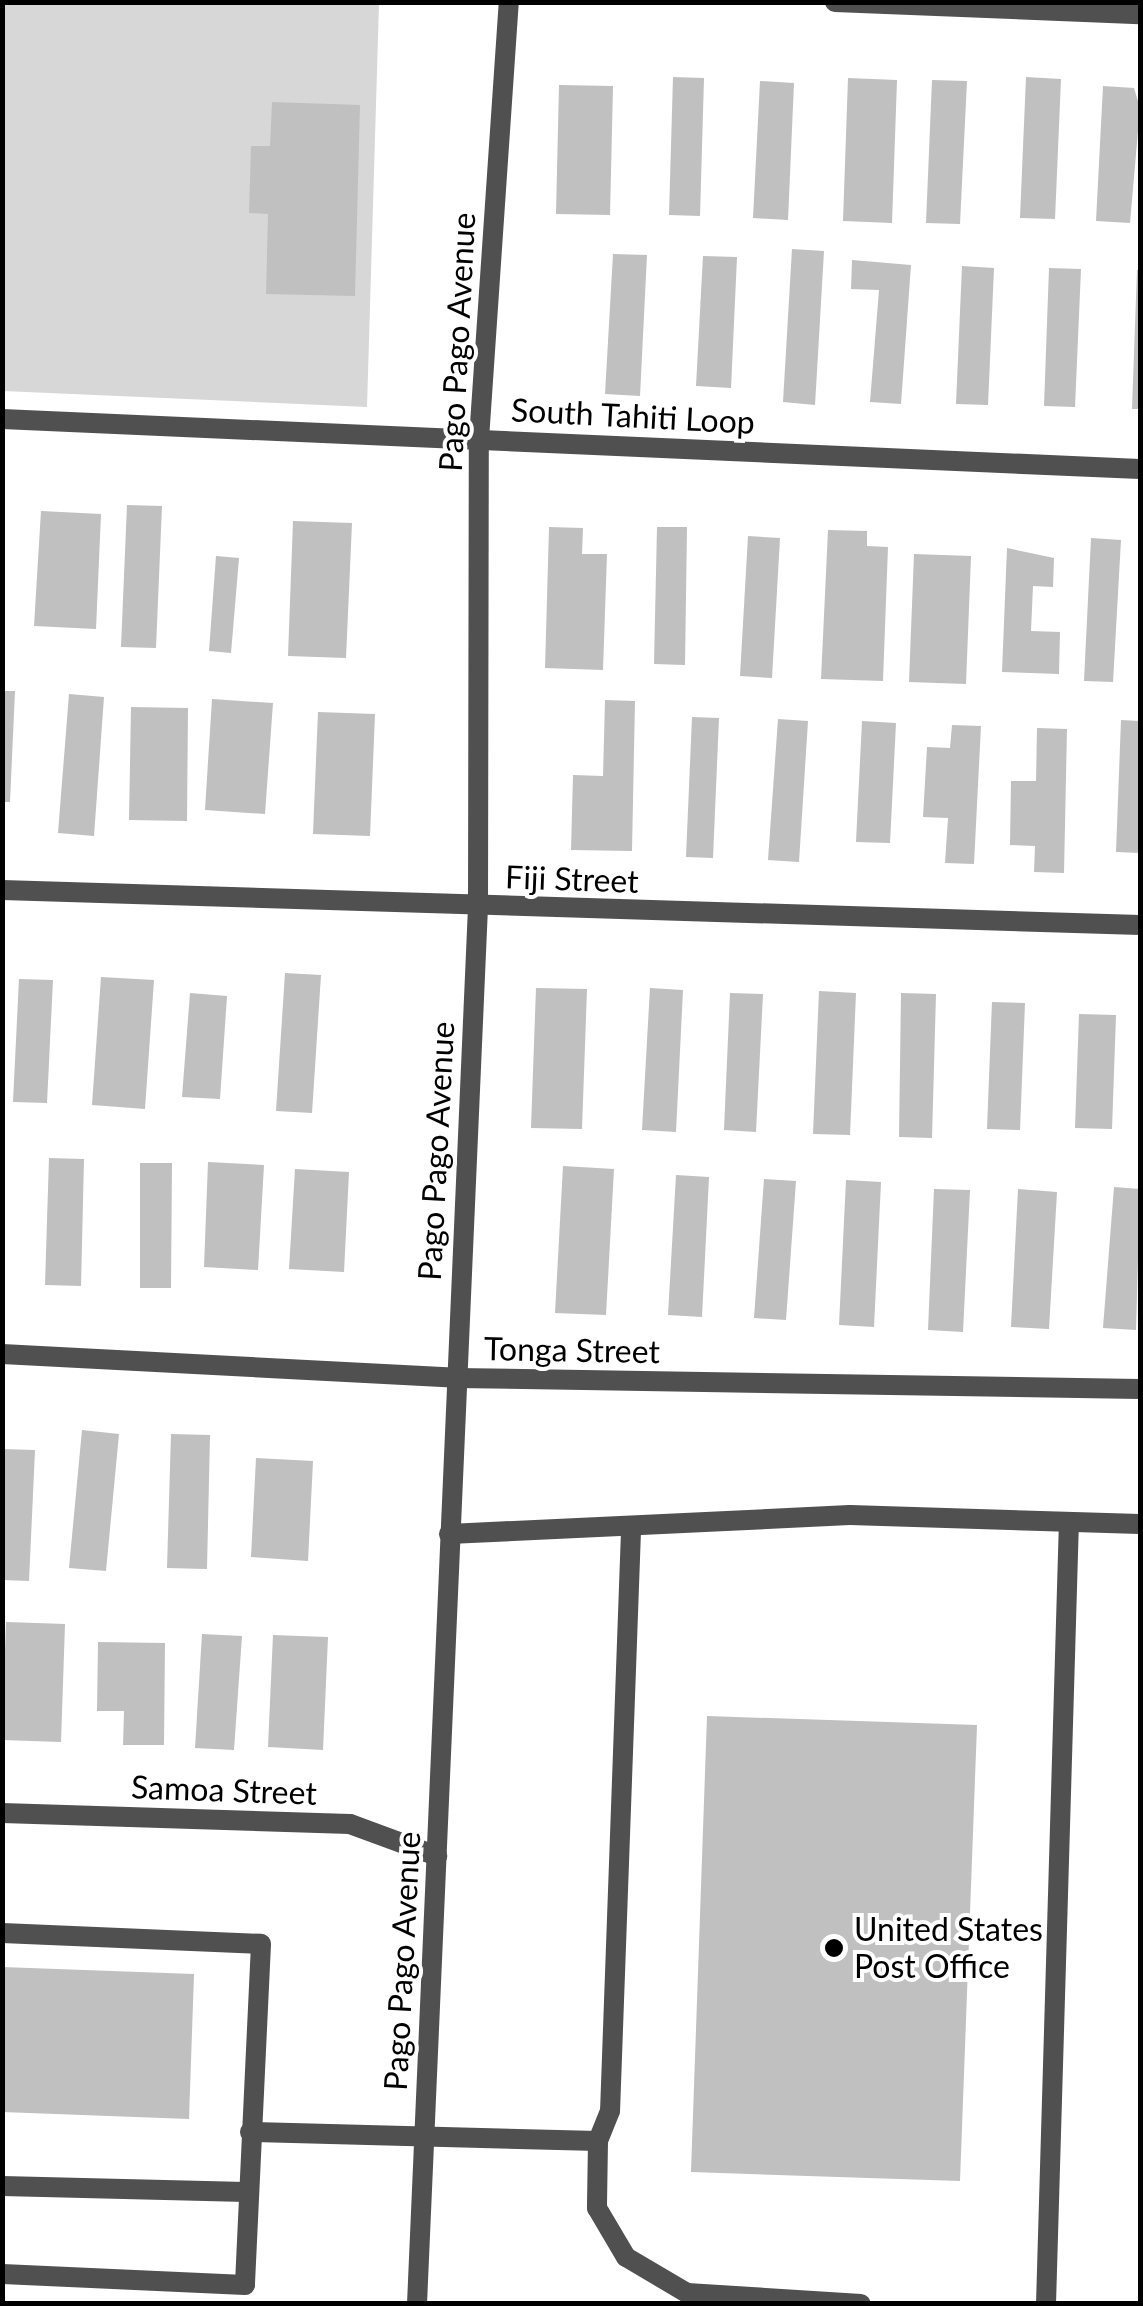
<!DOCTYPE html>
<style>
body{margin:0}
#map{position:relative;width:1143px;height:2306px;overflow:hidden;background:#fff;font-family:Lato,sans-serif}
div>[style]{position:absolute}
.green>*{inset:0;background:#d7d7d7}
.building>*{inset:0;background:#c0c0c0}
.service>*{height:20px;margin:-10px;padding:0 10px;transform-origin:10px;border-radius:10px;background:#505050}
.minor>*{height:20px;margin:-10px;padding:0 10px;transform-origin:10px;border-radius:10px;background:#505050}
.dots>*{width:28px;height:28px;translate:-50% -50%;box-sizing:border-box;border:5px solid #fff;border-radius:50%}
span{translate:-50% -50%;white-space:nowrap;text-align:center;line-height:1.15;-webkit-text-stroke:8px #fff;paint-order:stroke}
.street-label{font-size:32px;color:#000}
.poi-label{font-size:32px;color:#000}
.left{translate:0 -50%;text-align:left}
.frame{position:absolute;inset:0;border:5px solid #000;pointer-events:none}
</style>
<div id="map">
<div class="green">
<div style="clip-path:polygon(3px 3px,379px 3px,367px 407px,3px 391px)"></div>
</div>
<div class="building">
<div style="clip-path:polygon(673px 77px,704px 78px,700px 216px,669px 215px)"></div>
<div style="clip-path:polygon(1026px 77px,1061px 79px,1055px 219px,1020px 218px)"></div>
<div style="clip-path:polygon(848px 78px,897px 80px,892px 223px,843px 221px)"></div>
<div style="clip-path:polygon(932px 80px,967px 81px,960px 224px,926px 223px)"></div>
<div style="clip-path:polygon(760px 81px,794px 83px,788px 220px,753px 218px)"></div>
<div style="clip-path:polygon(559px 85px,613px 86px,610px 215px,556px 214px)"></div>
<div style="clip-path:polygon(1103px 86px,1134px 88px,1140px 108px,1130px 223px,1096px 221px)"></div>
<div style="clip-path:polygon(272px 102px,360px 105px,355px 296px,266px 294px,268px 214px,249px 213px,251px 146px,270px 146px)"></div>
<div style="clip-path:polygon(792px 249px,824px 251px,815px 405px,783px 402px)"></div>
<div style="clip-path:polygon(613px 254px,647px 255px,640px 396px,605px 394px)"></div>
<div style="clip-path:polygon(703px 256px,737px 257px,731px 388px,696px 386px)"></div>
<div style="clip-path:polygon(852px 260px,911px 265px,901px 404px,870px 402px,879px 290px,851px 289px)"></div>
<div style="clip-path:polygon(962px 266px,994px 268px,988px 405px,956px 404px)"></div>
<div style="clip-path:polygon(1049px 268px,1081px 269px,1075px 407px,1044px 406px)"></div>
<div style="clip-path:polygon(1137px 270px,1140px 270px,1140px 409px,1132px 409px)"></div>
<div style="clip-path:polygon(127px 505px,162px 506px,156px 648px,121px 647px)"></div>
<div style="clip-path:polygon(41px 511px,101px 514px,96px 629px,34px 626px)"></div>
<div style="clip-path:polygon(293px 521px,352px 523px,346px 658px,288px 656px)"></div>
<div style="clip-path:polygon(549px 527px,583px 528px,582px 554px,607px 554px,603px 670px,545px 668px)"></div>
<div style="clip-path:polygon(657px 527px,687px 527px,685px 665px,654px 664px)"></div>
<div style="clip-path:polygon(828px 530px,867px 531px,867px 546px,888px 547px,883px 681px,821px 679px)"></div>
<div style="clip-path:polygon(748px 536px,780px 538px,772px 678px,740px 676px)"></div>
<div style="clip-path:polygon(1091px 538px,1121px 540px,1113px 682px,1084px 681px)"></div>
<div style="clip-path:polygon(1007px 548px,1054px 558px,1053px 587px,1033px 586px,1031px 631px,1060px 632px,1059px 674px,1002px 672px)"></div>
<div style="clip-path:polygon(914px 554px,971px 556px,966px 684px,909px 682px)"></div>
<div style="clip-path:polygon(216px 556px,239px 558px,231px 653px,209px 651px)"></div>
<div style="clip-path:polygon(2px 691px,15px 691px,10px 802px,2px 802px)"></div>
<div style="clip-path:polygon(69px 694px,104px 697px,94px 836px,58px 833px)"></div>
<div style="clip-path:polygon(212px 699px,273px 703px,265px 814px,205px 810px)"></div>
<div style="clip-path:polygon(605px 700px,635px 701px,632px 851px,571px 850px,573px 775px,603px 776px)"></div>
<div style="clip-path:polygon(131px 707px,188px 708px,187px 821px,129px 820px)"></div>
<div style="clip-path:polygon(318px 712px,375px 714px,370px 836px,313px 834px)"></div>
<div style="clip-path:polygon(692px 717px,719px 718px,713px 858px,686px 857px)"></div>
<div style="clip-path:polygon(778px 719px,808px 721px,799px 862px,768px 860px)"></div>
<div style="clip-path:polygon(1121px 720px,1140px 721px,1140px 853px,1116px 852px)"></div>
<div style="clip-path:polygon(862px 721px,896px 723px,890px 843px,856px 842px)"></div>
<div style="clip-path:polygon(952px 725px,981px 726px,974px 864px,945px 863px,948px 818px,923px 817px,927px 747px,950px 748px)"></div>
<div style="clip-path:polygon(1037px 728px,1067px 729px,1064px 873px,1034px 872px,1035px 846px,1010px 845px,1011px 781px,1036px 781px)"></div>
<div style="clip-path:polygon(285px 973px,321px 975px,312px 1113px,276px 1111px)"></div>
<div style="clip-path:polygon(101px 977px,154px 980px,145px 1109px,92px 1105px)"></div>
<div style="clip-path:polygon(19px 979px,53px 980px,47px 1103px,13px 1102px)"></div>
<div style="clip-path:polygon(536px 988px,587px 989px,582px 1129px,531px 1128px)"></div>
<div style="clip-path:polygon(650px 988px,683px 990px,676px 1132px,642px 1130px)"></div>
<div style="clip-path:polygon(819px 991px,856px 993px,850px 1135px,813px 1134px)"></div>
<div style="clip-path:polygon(190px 993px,227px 996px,220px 1099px,182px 1097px)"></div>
<div style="clip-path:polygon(730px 993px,763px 994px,756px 1132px,724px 1130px)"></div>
<div style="clip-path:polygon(901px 993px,936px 994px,932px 1138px,899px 1137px)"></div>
<div style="clip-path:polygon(992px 1002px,1025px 1003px,1020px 1130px,987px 1129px)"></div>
<div style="clip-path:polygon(1079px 1014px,1116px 1015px,1112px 1129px,1075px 1128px)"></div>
<div style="clip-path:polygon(49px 1158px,84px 1159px,81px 1286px,45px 1285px)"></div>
<div style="clip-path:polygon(208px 1162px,264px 1165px,258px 1270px,204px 1267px)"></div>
<div style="clip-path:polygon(140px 1163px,172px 1163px,171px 1288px,140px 1288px)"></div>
<div style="clip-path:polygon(563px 1166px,614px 1169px,606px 1315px,555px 1313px)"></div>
<div style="clip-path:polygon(295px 1169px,349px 1172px,344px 1272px,289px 1269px)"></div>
<div style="clip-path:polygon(676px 1175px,709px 1177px,702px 1317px,668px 1315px)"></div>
<div style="clip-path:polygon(764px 1179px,796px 1181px,786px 1320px,754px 1318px)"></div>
<div style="clip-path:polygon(846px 1180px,881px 1182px,874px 1327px,839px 1325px)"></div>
<div style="clip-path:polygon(1114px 1187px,1140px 1189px,1136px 1330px,1103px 1328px)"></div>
<div style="clip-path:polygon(934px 1189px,970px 1190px,963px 1332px,928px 1330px)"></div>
<div style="clip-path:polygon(1018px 1189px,1057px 1192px,1049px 1329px,1011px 1327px)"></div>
<div style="clip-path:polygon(82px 1430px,119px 1434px,106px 1571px,69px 1568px)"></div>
<div style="clip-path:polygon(171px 1434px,210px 1435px,207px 1569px,167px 1568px)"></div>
<div style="clip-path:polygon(2px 1449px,35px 1450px,29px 1581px,2px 1580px)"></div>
<div style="clip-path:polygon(256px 1458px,313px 1461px,308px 1561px,251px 1557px)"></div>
<div style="clip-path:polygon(6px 1622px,65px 1624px,61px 1742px,2px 1740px)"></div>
<div style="clip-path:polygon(202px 1634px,242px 1636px,234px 1750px,195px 1748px)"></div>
<div style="clip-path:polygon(273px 1635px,328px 1637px,323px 1750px,268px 1747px)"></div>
<div style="clip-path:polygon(98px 1642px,165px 1643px,164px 1745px,123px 1745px,124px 1711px,97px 1711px)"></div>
<div style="clip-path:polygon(707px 1716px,977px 1725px,960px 2181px,691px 2172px)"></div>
<div style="clip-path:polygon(2px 1967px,194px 1974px,189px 2119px,2px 2112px)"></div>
</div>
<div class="service">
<div style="left:631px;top:1531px;width:580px;rotate:92.07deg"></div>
<div style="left:610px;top:2111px;width:32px;rotate:112deg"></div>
<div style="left:598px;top:2141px;width:67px;rotate:90.9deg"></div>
<div style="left:597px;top:2208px;width:57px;rotate:59.4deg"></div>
<div style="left:626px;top:2257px;width:71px;rotate:30.5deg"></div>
<div style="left:687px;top:2293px;width:174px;rotate:3.6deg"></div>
<div style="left:449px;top:1534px;width:401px;rotate:-2.7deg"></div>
<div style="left:850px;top:1515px;width:290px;rotate:1.8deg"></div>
<div style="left:2px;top:1933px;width:259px;rotate:2.4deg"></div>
<div style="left:261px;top:1944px;width:341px;rotate:92.7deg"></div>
<div style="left:245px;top:2285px;width:243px;rotate:-177.4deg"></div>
<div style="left:250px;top:2132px;width:348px;rotate:1.5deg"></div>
<div style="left:2px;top:2186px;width:244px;rotate:1.4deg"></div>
<div style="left:1046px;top:2304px;width:782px;rotate:-88.32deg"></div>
</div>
<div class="minor">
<div style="left:835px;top:2px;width:305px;rotate:2.3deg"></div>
<div style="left:2px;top:419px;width:1139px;rotate:2.52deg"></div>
<div style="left:2px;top:890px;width:1139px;rotate:1.76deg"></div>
<div style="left:2px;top:1354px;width:455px;rotate:3deg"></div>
<div style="left:456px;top:1378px;width:684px;rotate:0.92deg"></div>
<div style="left:2px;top:1813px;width:348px;rotate:1.8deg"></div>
<div style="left:350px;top:1824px;width:93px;rotate:20.2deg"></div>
<div style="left:417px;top:2304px;width:1399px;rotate:-87.5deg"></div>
<div style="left:478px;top:906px;width:467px;rotate:-89.9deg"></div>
<div style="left:479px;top:439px;width:438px;rotate:-86.1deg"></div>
</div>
<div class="dots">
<div style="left:834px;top:1948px;background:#000"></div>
</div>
<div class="street-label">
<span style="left:457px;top:342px;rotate:-87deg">Pago Pago Avenue</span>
<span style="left:633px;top:416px;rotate:3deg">South Tahiti Loop</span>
<span style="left:572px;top:879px;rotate:2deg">Fiji Street</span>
<span style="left:436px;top:1151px;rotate:-87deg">Pago Pago Avenue</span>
<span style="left:572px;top:1350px;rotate:1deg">Tonga Street</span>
<span style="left:224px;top:1790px;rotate:2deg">Samoa Street</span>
<span style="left:402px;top:1961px;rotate:-87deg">Pago Pago Avenue</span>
</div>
<div class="poi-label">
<span class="left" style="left:854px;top:1948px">United States<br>Post Office</span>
</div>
<div class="frame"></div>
</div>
